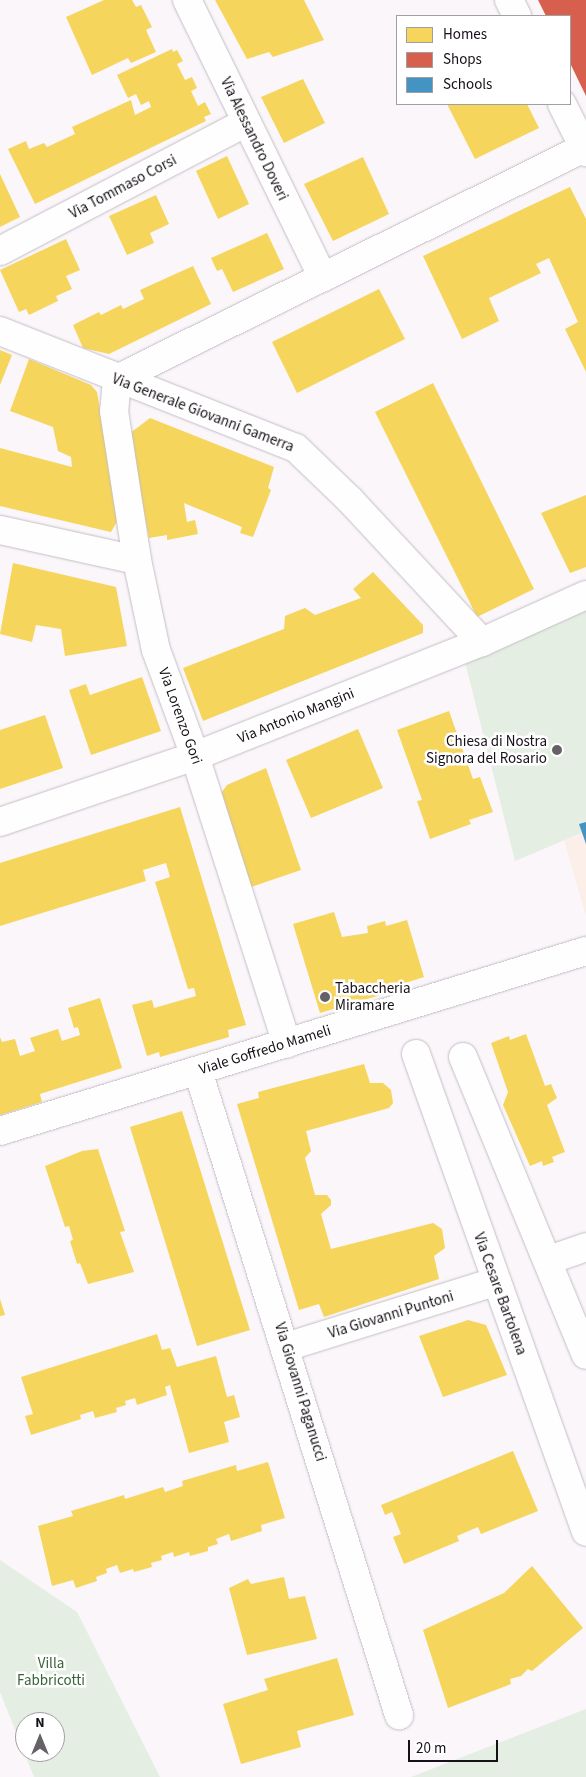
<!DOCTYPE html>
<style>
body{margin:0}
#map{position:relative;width:586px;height:1777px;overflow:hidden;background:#faf6fa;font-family:"Source Sans 3",sans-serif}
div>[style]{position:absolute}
.education>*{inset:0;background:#fceee8}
.green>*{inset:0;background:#e5eee3}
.homes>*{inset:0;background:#f6d55c}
.shops>*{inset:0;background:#d6604d}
.schools>*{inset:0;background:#4393c3}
.roads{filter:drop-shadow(0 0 1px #c3bec4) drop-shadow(0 0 1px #c3bec4)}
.street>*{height:28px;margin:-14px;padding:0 14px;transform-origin:14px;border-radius:14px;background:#fefefe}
.secondary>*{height:28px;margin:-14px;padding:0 14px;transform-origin:14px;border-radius:14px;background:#fefefe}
.dots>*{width:14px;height:14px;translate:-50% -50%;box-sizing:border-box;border:2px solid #fff;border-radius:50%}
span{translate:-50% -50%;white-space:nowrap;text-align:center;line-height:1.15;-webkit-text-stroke:5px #fff;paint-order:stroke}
.street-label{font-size:15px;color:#171018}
.poi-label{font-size:15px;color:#171018}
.right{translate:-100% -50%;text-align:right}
.left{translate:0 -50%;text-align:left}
.park-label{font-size:15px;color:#396338}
.legend{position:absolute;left:396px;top:15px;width:175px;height:90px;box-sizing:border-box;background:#fff;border:1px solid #a29fa3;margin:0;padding:6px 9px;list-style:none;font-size:15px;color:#171018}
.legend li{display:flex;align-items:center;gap:10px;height:25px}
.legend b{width:25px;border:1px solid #a29fa3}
.north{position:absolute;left:15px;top:1712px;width:50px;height:50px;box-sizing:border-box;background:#fff;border:1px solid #a29fa3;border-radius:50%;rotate:0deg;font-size:14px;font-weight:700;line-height:20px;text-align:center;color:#171018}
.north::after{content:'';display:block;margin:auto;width:18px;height:22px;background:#666067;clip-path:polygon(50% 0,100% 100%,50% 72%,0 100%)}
.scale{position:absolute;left:408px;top:1740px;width:90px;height:22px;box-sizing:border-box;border:2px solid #171018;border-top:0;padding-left:6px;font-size:15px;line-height:18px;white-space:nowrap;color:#171018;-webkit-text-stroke:4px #fff;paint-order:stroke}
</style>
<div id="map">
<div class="education">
<div style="clip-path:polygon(586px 816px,586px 916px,564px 840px,578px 836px,574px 819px)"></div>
</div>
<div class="green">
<div style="clip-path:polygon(586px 595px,586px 831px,515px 861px,462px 650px)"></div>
<div style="clip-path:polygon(evenodd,0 1560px,77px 1612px,160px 1777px,34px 1777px,0 1692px,0 1560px,25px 1722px,55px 1722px,55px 1752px,25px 1752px,25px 1722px)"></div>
<div style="clip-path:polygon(586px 1709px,586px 1777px,411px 1777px)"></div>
</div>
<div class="homes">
<div style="clip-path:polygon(104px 0,132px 0,136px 7px,141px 5px,152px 27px,146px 30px,156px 52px,131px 63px,128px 58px,92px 75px,66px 17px)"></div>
<div style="clip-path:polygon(215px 0,304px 0,324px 40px,273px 57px,269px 52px,247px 59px)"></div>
<div style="clip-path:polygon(172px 49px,173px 52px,177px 50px,183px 61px,177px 64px,185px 80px,192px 77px,197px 88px,191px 91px,198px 106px,205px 102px,211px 114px,204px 117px,206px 121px,35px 204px,8px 149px,26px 141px,29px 149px,44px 143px,47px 147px,75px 134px,72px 127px,131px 100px,135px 115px,151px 107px,149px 101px,141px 105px,136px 94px,128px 98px,117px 75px)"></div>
<div style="clip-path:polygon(303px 79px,325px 123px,284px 143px,261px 97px)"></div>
<div style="clip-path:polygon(447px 104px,527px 104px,539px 128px,475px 159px)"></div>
<div style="clip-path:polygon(227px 156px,249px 204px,218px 219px,196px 171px)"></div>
<div style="clip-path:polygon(363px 157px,389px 214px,333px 241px,304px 184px)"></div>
<div style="clip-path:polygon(0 174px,20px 217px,0 227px)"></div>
<div style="clip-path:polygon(570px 187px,586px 219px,586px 372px,565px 329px,578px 322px,549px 258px,536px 264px,541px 273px,489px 298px,499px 321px,462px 339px,423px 256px)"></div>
<div style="clip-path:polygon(156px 195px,169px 224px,150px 233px,154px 243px,127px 255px,109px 216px)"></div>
<div style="clip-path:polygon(267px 233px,284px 269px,233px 292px,222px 269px,217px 271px,211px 258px)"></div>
<div style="clip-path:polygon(66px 239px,80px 270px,66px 276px,72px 289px,56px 296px,58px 301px,29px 315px,26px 309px,19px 312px,0 270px)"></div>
<div style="clip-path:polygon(193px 266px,211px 304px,109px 354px,83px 348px,73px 325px,99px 312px,101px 315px,121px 305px,123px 309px,144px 299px,140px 290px)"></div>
<div style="clip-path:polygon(379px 289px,405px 339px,297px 393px,272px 342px)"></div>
<div style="clip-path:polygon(0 350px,12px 355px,0 385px)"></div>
<div style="clip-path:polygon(29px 359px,91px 385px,97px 392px,119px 518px,111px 532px,0 506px,0 448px,72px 467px,71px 457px,58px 451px,53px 427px,10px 411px)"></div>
<div style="clip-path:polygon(433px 383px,534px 589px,477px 617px,375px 412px)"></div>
<div style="clip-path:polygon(150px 418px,274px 467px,268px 488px,271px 490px,253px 537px,240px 533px,242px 527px,184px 503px,187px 522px,195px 520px,198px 534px,167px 540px,167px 535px,149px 538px,129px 434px)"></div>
<div style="clip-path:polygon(586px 495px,586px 567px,570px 573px,541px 513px)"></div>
<div style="clip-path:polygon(13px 563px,116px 587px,127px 646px,65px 656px,61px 629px,36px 625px,32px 642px,0 634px)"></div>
<div style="clip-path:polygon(373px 572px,423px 625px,423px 633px,203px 721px,183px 668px,284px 629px,285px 616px,305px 608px,315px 615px,361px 598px,353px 589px)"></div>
<div style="clip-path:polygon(142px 677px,161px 731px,91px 755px,69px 690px,86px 684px,90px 695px)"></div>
<div style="clip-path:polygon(449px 711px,473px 779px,480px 777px,493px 812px,469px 820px,471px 824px,430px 839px,417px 801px,422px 800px,397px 730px)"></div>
<div style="clip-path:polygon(45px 715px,63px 768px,0 789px,0 730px)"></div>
<div style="clip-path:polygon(358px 729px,383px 788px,311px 818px,286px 760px)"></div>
<div style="clip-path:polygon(266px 768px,301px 870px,248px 888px,219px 796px,227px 785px)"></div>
<div style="clip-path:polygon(180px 807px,246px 1025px,228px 1030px,229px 1037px,160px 1057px,159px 1052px,147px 1056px,132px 1005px,152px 1000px,154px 1008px,196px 996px,194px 988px,188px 989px,155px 882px,170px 877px,166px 863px,143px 870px,146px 881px,0 926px,0 863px)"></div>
<div style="clip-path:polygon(334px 912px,342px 937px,368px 933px,367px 926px,385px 921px,386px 926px,407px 920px,424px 977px,402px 984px,404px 988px,320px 1013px,293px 924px)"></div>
<div style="clip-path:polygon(100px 998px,122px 1068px,40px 1094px,42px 1102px,0 1115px,0 1037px,2px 1042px,15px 1039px,20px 1056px,35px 1051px,30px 1038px,58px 1029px,62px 1041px,80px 1035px,78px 1027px,74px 1028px,68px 1008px)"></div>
<div style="clip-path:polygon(526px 1034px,545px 1086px,551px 1084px,557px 1098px,547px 1105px,565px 1152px,552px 1157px,554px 1162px,543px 1166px,542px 1161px,530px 1166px,503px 1105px,508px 1092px,491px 1043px,509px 1036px,510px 1040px)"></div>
<div style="clip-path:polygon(364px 1064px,370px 1083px,383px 1083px,391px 1090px,393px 1103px,389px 1108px,306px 1131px,311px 1151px,305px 1158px,315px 1195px,327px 1195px,331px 1200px,331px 1205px,321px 1214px,331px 1249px,433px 1223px,442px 1229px,445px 1248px,434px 1256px,439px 1279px,324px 1317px,319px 1304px,299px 1310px,237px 1104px,259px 1098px,258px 1092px)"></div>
<div style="clip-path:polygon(182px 1111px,250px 1330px,197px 1346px,130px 1127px)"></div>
<div style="clip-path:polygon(98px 1149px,125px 1231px,120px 1232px,134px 1272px,88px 1284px,80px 1263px,77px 1264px,70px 1241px,73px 1240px,69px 1226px,65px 1227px,45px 1166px,82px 1151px)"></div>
<div style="clip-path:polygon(0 1299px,5px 1315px,0 1316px)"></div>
<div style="clip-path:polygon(468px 1320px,486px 1325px,507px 1375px,443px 1397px,419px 1336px)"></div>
<div style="clip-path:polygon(157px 1334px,162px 1350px,170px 1348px,177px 1367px,216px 1356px,227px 1397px,234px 1395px,240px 1417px,224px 1422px,229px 1442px,189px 1453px,170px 1385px,165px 1387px,167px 1395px,137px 1405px,135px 1398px,125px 1401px,126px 1405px,116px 1408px,117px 1412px,95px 1418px,93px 1411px,80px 1415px,81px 1419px,31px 1435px,25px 1416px,33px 1414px,21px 1377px)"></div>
<div style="clip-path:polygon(513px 1451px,538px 1511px,481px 1534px,478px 1527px,457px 1536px,459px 1541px,404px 1564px,393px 1537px,401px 1534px,392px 1512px,385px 1515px,381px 1505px)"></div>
<div style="clip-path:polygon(268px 1462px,285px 1518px,261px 1525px,262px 1531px,231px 1541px,229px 1534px,216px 1539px,218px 1544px,208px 1547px,208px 1551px,190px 1556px,189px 1552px,174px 1557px,173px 1552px,161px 1556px,162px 1560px,151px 1563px,152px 1567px,134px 1572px,133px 1569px,120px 1573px,117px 1565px,106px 1569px,107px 1573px,96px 1577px,97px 1581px,76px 1588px,73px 1580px,52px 1586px,38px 1526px,73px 1516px,71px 1511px,124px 1495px,125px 1499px,163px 1487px,165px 1492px,183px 1486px,182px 1481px,236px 1465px,237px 1471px)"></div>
<div style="clip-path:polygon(532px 1566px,583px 1628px,532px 1671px,528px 1669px,521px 1676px,510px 1679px,511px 1684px,448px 1708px,423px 1630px,504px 1593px)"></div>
<div style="clip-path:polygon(284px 1577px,289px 1599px,305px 1596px,317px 1639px,247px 1655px,229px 1588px,248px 1579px,251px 1584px)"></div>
<div style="clip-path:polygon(337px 1658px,354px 1715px,297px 1731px,301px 1747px,241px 1764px,223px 1704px,268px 1690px,264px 1679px)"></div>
</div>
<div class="shops">
<div style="clip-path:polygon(538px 0,586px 0,586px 96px,570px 63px,570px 16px,546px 16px)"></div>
</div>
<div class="schools">
<div style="clip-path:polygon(586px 822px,586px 844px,579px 824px)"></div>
</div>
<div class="roads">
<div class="street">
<div style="left:187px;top:0;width:309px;rotate:63.9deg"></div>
<div style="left:509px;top:0;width:18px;rotate:63deg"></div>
<div style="left:562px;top:104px;width:54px;rotate:63.4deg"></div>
<div style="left:0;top:251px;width:276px;rotate:-27.6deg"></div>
<div style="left:0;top:331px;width:318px;rotate:21.6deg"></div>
<div style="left:296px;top:448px;width:75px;rotate:43.9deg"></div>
<div style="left:350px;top:500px;width:194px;rotate:47.1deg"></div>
<div style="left:117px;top:379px;width:32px;rotate:95deg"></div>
<div style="left:114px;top:411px;width:151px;rotate:81.2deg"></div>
<div style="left:137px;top:560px;width:92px;rotate:78.1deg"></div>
<div style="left:156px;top:650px;width:113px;rotate:69.8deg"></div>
<div style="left:195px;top:756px;width:302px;rotate:72.3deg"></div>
<div style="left:117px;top:379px;width:523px;rotate:-26.32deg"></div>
<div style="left:0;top:530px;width:140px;rotate:12.4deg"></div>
<div style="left:0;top:822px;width:206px;rotate:-18.7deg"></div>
<div style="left:195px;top:756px;width:309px;rotate:-21.7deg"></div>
<div style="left:482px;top:642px;width:114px;rotate:-24.3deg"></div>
<div style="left:416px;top:1054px;width:507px;rotate:70.42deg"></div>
<div style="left:463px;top:1057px;width:322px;rotate:67.6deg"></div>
<div style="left:198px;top:1071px;width:675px;rotate:72.67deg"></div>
<div style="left:549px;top:1260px;width:39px;rotate:-19deg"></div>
<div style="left:286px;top:1347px;width:219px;rotate:-17.3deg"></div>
</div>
<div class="secondary">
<div style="left:0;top:1131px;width:613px;rotate:-17.08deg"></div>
</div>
</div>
<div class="dots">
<div style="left:557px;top:750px;background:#666067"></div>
<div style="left:325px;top:997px;background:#666067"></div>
</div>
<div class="street-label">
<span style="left:254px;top:139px;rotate:64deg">Via Alessandro Doveri</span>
<span style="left:123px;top:187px;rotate:-28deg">Via Tommaso Corsi</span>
<span style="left:203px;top:413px;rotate:21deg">Via Generale Giovanni Gamerra</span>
<span style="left:180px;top:716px;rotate:70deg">Via Lorenzo Gori</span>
<span style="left:296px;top:716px;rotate:-22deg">Via Antonio Mangini</span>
<span style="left:265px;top:1050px;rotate:-17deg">Viale Goffredo Mameli</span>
<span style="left:500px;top:1294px;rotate:70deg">Via Cesare Bartolena</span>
<span style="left:391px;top:1315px;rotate:-17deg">Via Giovanni Puntoni</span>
<span style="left:300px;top:1392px;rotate:73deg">Via Giovanni Paganucci</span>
</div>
<div class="poi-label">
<span class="right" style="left:547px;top:750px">Chiesa di Nostra<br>Signora del Rosario</span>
<span class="left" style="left:335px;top:997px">Tabaccheria<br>Miramare</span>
</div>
<div class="park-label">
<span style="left:51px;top:1672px">Villa<br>Fabbricotti</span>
</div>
<ul class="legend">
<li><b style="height:14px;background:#f6d55c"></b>Homes</li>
<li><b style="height:14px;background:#d6604d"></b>Shops</li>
<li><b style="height:14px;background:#4393c3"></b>Schools</li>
</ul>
<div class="north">N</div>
<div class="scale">20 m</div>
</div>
